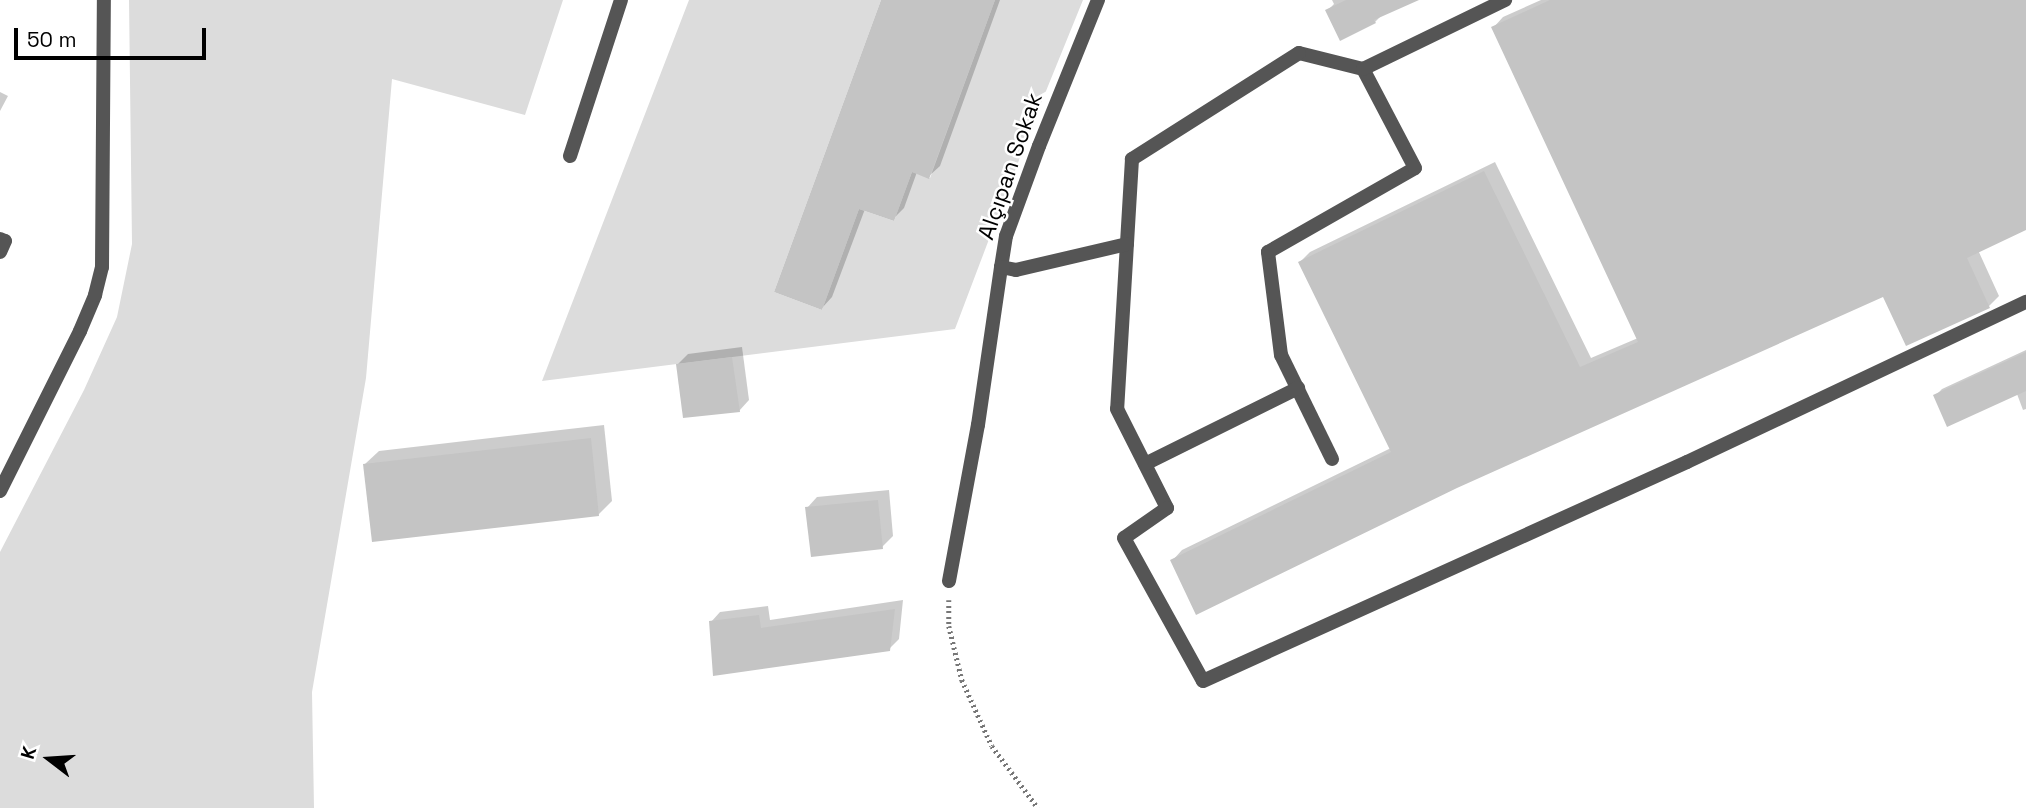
<!DOCTYPE html>
<meta charset="utf-8">
<style>
body{margin:0}
#map{position:relative;width:2026px;height:808px;overflow:hidden;background:#fff;font-family:"Space Grotesk",sans-serif}
div>[style]{position:absolute}
.green>*{inset:0;background:#dcdcdc}
.shadow>*{inset:0;background:#0003}
.building>*{inset:0;background:#c4c4c4}
.path>*{height:4.5px;margin-top:-2.25px;transform-origin:0;background:repeating-linear-gradient(90deg,#777 0 2px,transparent 0 5.5px)}
.lane>*{height:14px;margin:-7px;padding:0 7px;transform-origin:7px;border-radius:7px;background:#555}
.street>*{height:14px;margin:-7px;padding:0 7px;transform-origin:7px;border-radius:7px;background:#555}
span{translate:-50% -50%;white-space:nowrap;text-align:center;line-height:1.15;-webkit-text-stroke:5px #fff;paint-order:stroke}
.street-label{font-size:23px;color:#000}
.north{position:absolute;left:14px;top:724px;width:70px;height:70px;-webkit-text-stroke:5px #fff;paint-order:stroke;rotate:287deg;font-size:19px;font-weight:700;line-height:28px;text-align:center;color:#000}
.north::after{content:'';display:block;margin:auto;width:24px;height:32px;background:#000;clip-path:polygon(50% 0,100% 100%,50% 72%,0 100%)}
.scale{position:absolute;left:14px;top:28px;width:192px;height:32px;box-sizing:border-box;border:4px solid #000;border-top:0;padding-left:9px;font-size:21px;line-height:24px;white-space:nowrap;color:#000;-webkit-text-stroke:5px #fff;paint-order:stroke}
</style>
<div id="map">
<div class="green">
<div style="clip-path:polygon(129px 0,563px 0,525px 115px,392px 79px,366px 378px,312px 692px,314px 808px,0 808px,0 552px,84px 390px,117px 317px,132px 244px)"></div>
<div style="clip-path:polygon(689px 0,881px 0,774px 292px,822px 310px,859px 209px,894px 221px,912px 172px,930px 178px,995px 0,1083px 0,1033px 123px,955px 329px,542px 381px)"></div>
</div>
<div class="shadow">
<div style="clip-path:polygon(883px 0,1000px 0,940px 166px,929px 176px,917px 172px,904px 208px,893px 219px,865px 209px,832px 297px,822px 308px)"></div>
<div style="clip-path:polygon(1332px 0,1415px 0,1383px 14px,1375px 22px,1328px 10px,1334px 4px)"></div>
<div style="clip-path:polygon(1541px 0,2026px 0,2026px 228px,1978px 250px,1999px 296px,1989px 306px,1884px 294px,1172px 561px,1182px 550px,1391px 448px,1300px 262px,1310px 252px,1495px 162px,1591px 358px,1638px 338px,1493px 28px,1503px 17px)"></div>
<div style="clip-path:polygon(0 92px,8px 96px,0 111px)"></div>
<div style="clip-path:polygon(742px 347px,749px 400px,739px 411px,677px 365px,688px 354px)"></div>
<div style="clip-path:polygon(2026px 350px,2026px 409px,2023px 410px,2017px 394px,1935px 396px,1942px 389px)"></div>
<div style="clip-path:polygon(604px 425px,612px 501px,598px 515px,365px 464px,379px 451px)"></div>
<div style="clip-path:polygon(889px 490px,893px 536px,882px 547px,807px 508px,817px 497px)"></div>
<div style="clip-path:polygon(903px 600px,899px 639px,889px 649px,711px 622px,720px 612px,768px 606px,770px 620px)"></div>
</div>
<div class="building">
<div style="clip-path:polygon(881px 0,995px 0,929px 179px,912px 172px,894px 221px,859px 209px,822px 310px,774px 292px)"></div>
<div style="clip-path:polygon(1346px 0,1419px 0,1374px 20px,1376px 23px,1340px 41px,1325px 10px)"></div>
<div style="clip-path:polygon(1550px 0,2026px 0,2026px 230px,1967px 258px,1990px 308px,1906px 346px,1883px 297px,1457px 488px,1196px 615px,1170px 560px,1391px 452px,1298px 262px,1484px 171px,1580px 367px,1638px 342px,1491px 27px)"></div>
<div style="clip-path:polygon(2026px 352px,2026px 391px,1947px 427px,1933px 395px)"></div>
<div style="clip-path:polygon(732px 357px,740px 412px,683px 418px,676px 364px)"></div>
<div style="clip-path:polygon(591px 438px,599px 516px,372px 542px,363px 464px)"></div>
<div style="clip-path:polygon(878px 500px,883px 549px,811px 557px,805px 507px)"></div>
<div style="clip-path:polygon(895px 609px,890px 651px,713px 676px,709px 621px,759px 615px,761px 628px)"></div>
</div>
<div class="path">
<div style="left:949px;top:600px;width:26px;rotate:90deg"></div>
<div style="left:949px;top:626px;width:56px;rotate:76.5deg"></div>
<div style="left:962px;top:680px;width:72px;rotate:65.6deg"></div>
<div style="left:992px;top:746px;width:77px;rotate:53.4deg"></div>
</div>
<div class="lane">
<div style="left:1363px;top:69px;width:66px;rotate:-166deg"></div>
<div style="left:1299px;top:53px;width:198px;rotate:147.6deg"></div>
<div style="left:1132px;top:159px;width:250px;rotate:93.4deg"></div>
<div style="left:1117px;top:409px;width:111px;rotate:63.2deg"></div>
<div style="left:1167px;top:508px;width:52px;rotate:145.1deg"></div>
<div style="left:1124px;top:538px;width:163px;rotate:61.1deg"></div>
<div style="left:1203px;top:681px;width:531px;rotate:-24.35deg"></div>
<div style="left:1687px;top:462px;width:375px;rotate:-25.3deg"></div>
<div style="left:570px;top:156px;width:164px;rotate:-71.9deg"></div>
<div style="left:0;top:239px;width:5px;rotate:22deg"></div>
<div style="left:5px;top:241px;width:12px;rotate:114deg"></div>
<div style="left:1332px;top:459px;width:116px;rotate:-116.1deg"></div>
<div style="left:1281px;top:355px;width:104px;rotate:-97.2deg"></div>
<div style="left:1268px;top:252px;width:169px;rotate:-29.7deg"></div>
<div style="left:1415px;top:168px;width:112px;rotate:-117.7deg"></div>
<div style="left:1363px;top:69px;width:158px;rotate:-25.9deg"></div>
<div style="left:1145px;top:464px;width:171px;rotate:-26.4deg"></div>
<div style="left:949px;top:581px;width:159px;rotate:-79.5deg"></div>
<div style="left:978px;top:425px;width:160px;rotate:-81.7deg"></div>
</div>
<div class="street">
<div style="left:1098px;top:0;width:157px;rotate:112deg"></div>
<div style="left:1039px;top:146px;width:96px;rotate:110.1deg"></div>
<div style="left:1006px;top:236px;width:31px;rotate:99deg"></div>
<div style="left:1001px;top:267px;width:15px;rotate:11deg"></div>
<div style="left:1016px;top:270px;width:114px;rotate:-13.2deg"></div>
<div style="left:0;top:491px;width:179px;rotate:-63.4deg"></div>
<div style="left:80px;top:331px;width:39px;rotate:-67deg"></div>
<div style="left:95px;top:295px;width:29px;rotate:-76deg"></div>
<div style="left:102px;top:267px;width:267px;rotate:-89.6deg"></div>
</div>
<div class="street-label">
<span style="left:1010px;top:166px;rotate:-71deg">Alçıpan Sokak</span>
</div>
<div class="north">K</div>
<div class="scale">50 m</div>
</div>
